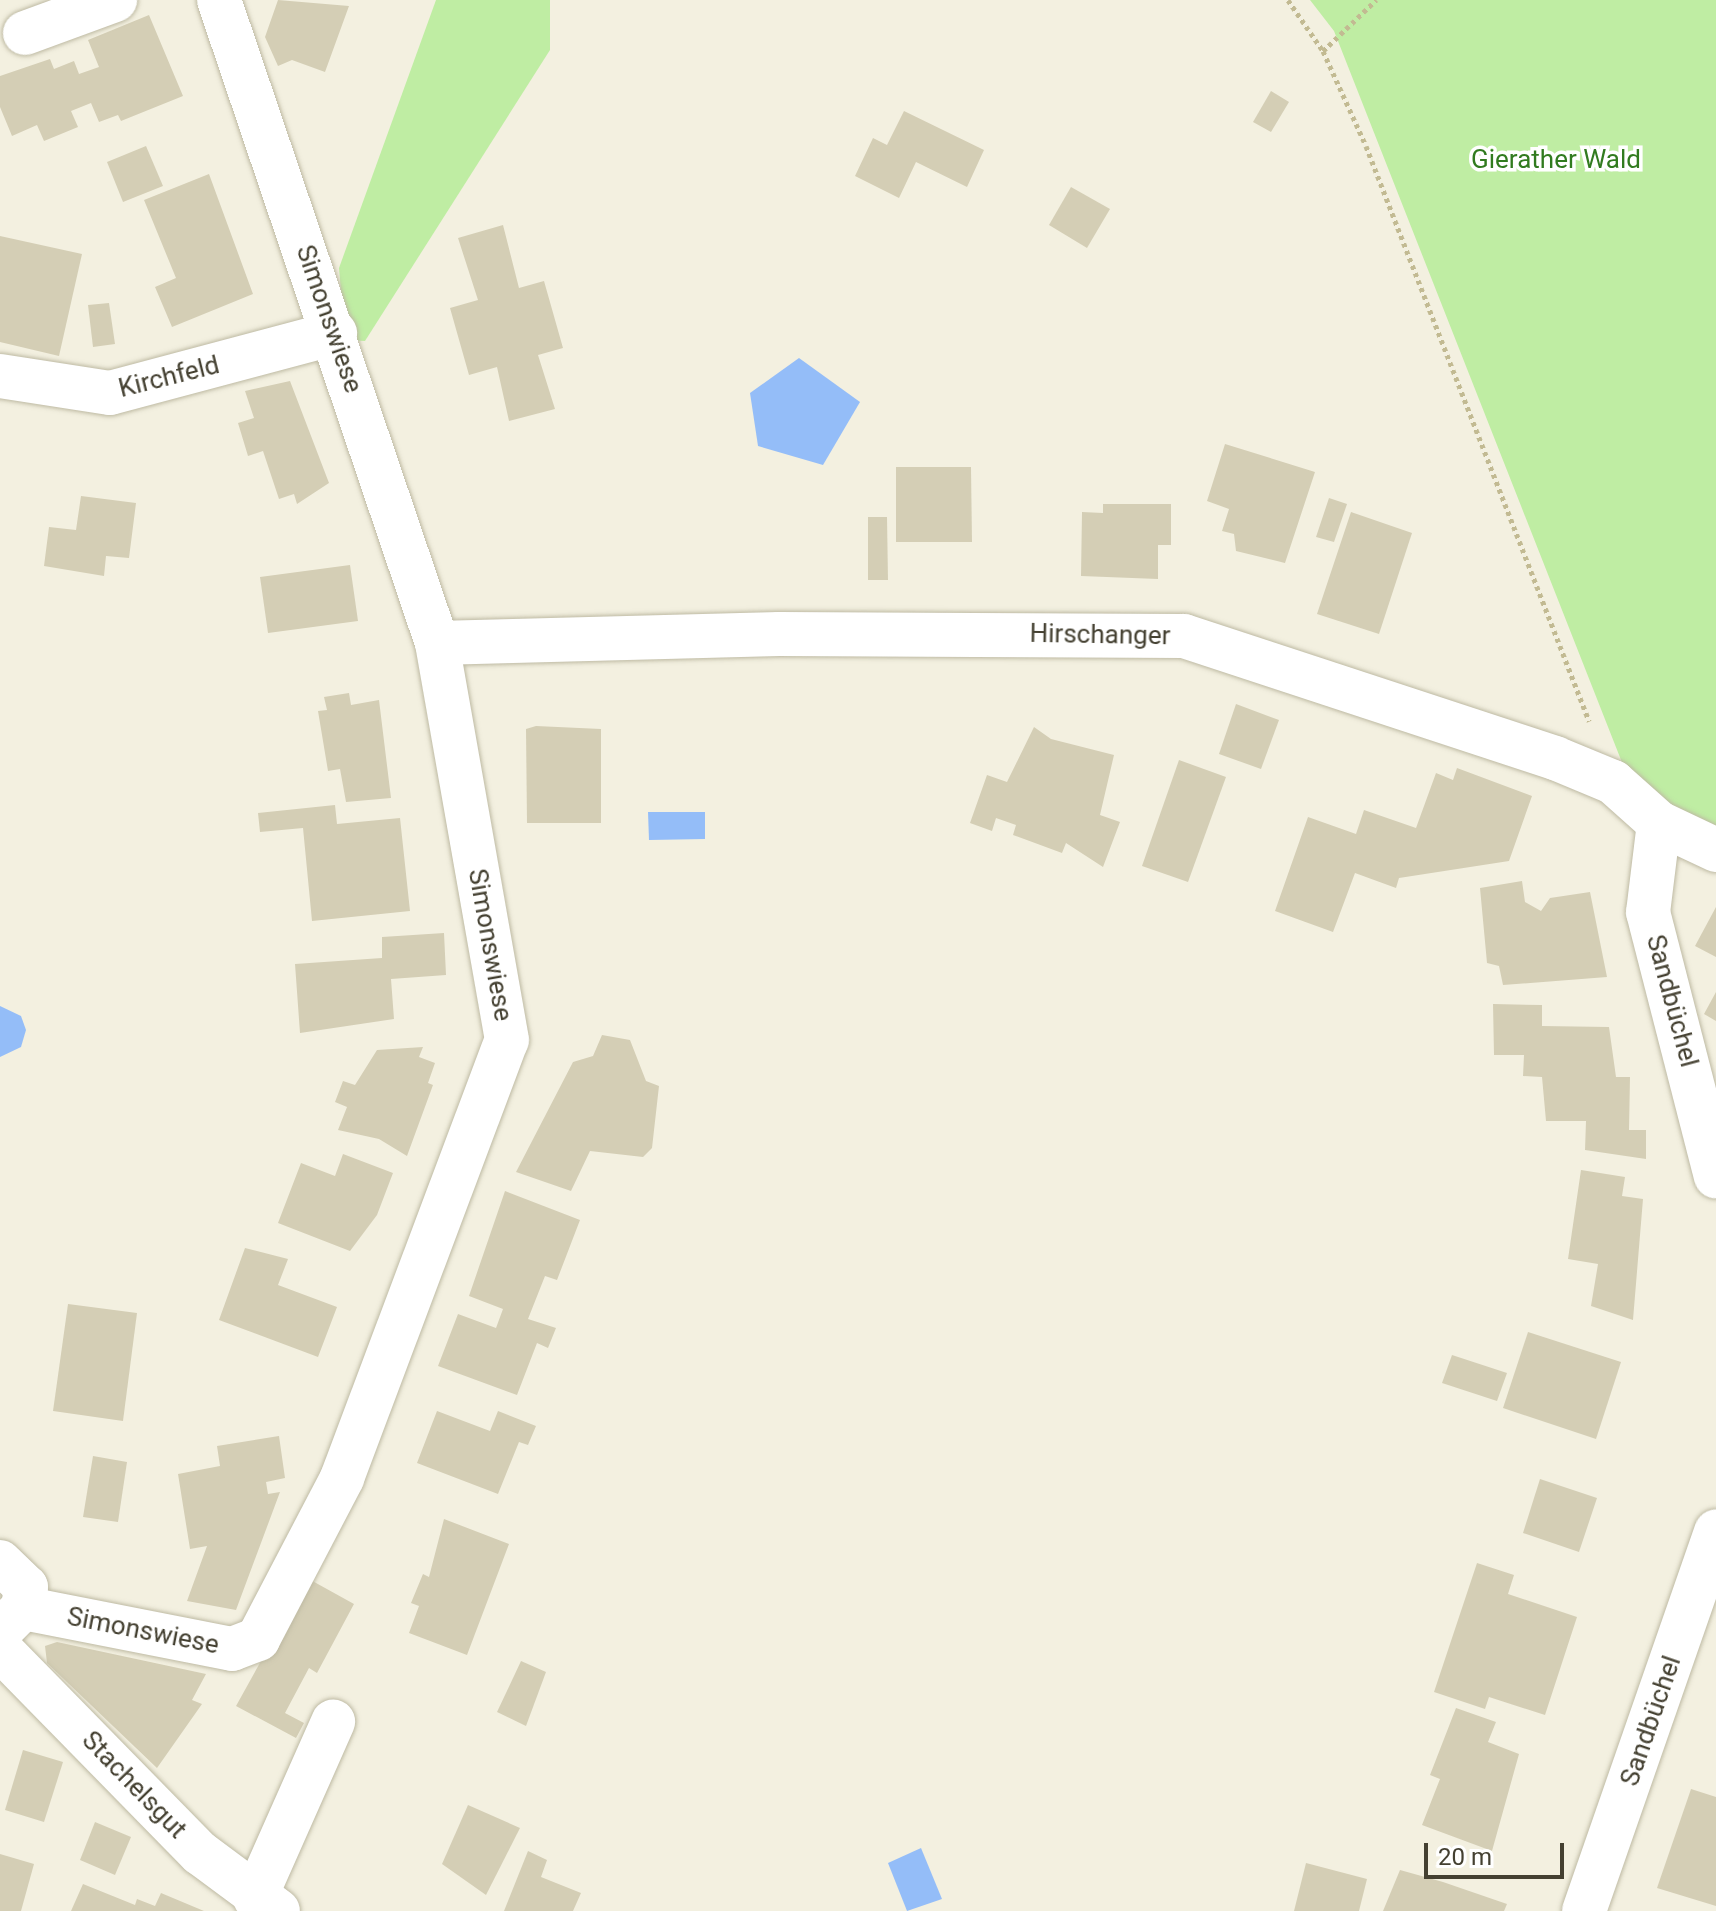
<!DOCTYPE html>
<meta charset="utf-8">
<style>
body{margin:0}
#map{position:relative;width:1716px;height:1911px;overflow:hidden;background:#f3f0e0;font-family:Roboto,sans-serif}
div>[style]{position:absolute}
.green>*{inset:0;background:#bfeda3}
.water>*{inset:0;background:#94bdf8}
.building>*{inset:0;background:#d4ceb5}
.path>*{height:5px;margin-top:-2.5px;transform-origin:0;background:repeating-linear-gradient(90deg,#c2ba92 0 4px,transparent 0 8px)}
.roads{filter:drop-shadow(0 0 2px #bebaa3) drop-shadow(0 0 2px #bebaa3)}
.minor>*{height:44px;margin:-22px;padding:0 22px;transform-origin:22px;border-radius:22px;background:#fff}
span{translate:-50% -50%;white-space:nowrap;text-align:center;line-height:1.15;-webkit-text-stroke:7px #fff;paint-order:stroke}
.park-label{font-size:26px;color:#317b1f}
.street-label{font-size:26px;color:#444031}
.scale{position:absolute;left:1424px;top:1843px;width:140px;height:36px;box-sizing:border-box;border:4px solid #444031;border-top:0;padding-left:10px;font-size:24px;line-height:28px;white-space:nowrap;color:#444031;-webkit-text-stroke:6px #fff;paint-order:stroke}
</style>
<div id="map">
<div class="green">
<div style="clip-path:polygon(436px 0,550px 0,550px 50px,365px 341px,345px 340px,339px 268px)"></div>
<div style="clip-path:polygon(1310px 0,1716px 0,1716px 839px,1669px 816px,1623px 765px,1334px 31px)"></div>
</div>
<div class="water">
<div style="clip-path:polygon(799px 358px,860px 402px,823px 465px,758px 446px,750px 393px)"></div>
<div style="clip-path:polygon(648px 812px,705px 812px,705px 839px,649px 840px)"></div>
<div style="clip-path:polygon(0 1006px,21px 1016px,26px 1030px,21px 1047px,0 1057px)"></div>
<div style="clip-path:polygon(921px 1848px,942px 1899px,907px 1911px,888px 1863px)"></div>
</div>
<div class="building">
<div style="clip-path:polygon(278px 0,349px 6px,325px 72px,292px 60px,278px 66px,265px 37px)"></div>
<div style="clip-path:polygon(149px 15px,183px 96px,121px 121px,118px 115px,99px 122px,91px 103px,71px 111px,78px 127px,44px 141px,37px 125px,12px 136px,0 107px,0 76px,50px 59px,54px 69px,74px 61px,79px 74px,99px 67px,88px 40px)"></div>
<div style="clip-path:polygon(1271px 91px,1289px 102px,1271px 132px,1253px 122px)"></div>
<div style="clip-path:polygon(904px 111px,984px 150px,967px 187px,916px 162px,899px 198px,855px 176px,873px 138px,887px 145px)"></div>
<div style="clip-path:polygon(146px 146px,163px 186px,123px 202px,107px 162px)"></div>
<div style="clip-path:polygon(209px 174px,253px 294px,172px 327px,155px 287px,176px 278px,144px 200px)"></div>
<div style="clip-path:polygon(1071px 187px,1110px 209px,1087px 248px,1049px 225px)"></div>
<div style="clip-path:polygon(503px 225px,519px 288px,544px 281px,563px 348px,538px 355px,555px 409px,509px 421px,497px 367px,469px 375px,450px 308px,478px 300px,458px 238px)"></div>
<div style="clip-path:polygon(0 236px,82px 254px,59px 356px,0 342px)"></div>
<div style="clip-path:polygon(109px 303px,115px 344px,93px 347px,88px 305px)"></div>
<div style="clip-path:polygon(290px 381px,329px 483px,297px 504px,294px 494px,279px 499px,263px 451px,248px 456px,238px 423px,254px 418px,245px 391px)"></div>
<div style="clip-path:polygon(1225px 444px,1315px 472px,1285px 563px,1236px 551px,1234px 534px,1222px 531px,1229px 509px,1207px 501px)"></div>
<div style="clip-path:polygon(896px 467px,971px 467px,972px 542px,896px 542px)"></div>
<div style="clip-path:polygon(81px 496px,136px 503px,129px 558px,106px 556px,104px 576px,44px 566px,49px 527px,76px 530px)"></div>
<div style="clip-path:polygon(1329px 498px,1347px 504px,1334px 542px,1316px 537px)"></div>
<div style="clip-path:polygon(1103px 504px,1171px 504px,1171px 545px,1158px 545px,1158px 579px,1081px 576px,1082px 512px,1103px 513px)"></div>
<div style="clip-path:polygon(1351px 512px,1412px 533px,1379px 634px,1317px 614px)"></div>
<div style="clip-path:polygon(868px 517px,887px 517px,888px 580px,868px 580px)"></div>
<div style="clip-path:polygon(350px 565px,358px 621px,268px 633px,260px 577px)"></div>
<div style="clip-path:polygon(349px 693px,351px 705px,379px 700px,391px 798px,346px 802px,340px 769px,328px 771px,318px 711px,327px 710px,324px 697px)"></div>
<div style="clip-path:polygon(1236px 704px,1279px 720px,1261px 769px,1219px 754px)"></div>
<div style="clip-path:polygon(536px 726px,601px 729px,601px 823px,527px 823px,526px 729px)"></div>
<div style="clip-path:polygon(1034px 727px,1051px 739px,1114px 755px,1100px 815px,1120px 822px,1103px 867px,1066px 843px,1062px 853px,1013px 835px,1016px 825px,996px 818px,992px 831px,970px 823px,987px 775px,1007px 782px)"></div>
<div style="clip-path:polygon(1179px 760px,1226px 777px,1188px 882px,1142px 866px)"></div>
<div style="clip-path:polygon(1457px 768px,1532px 796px,1509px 861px,1399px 878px,1396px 888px,1355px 873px,1333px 932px,1275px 911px,1308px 817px,1356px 834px,1364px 810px,1416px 828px,1436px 773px,1453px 780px)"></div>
<div style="clip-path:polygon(335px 805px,337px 824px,400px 818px,410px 911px,312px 921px,303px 828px,260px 832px,258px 813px)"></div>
<div style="clip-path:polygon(1522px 881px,1525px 902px,1541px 911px,1550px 898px,1590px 892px,1607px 977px,1503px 985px,1499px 966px,1487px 963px,1480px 888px)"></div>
<div style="clip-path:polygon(1716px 907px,1716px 957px,1695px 946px)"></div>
<div style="clip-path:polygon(444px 933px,446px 975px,391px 979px,394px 1019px,300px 1033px,295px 964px,382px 958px,382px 937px)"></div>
<div style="clip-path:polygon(1716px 992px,1716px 1021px,1704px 1014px)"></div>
<div style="clip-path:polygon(1493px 1004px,1542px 1005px,1542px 1026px,1609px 1027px,1616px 1077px,1630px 1077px,1629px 1130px,1646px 1130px,1646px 1159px,1585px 1150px,1586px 1121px,1546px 1121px,1542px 1077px,1523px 1076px,1524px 1055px,1494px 1055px)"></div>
<div style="clip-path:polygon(602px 1035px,630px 1040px,646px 1081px,659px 1086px,652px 1148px,643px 1157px,590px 1151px,571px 1191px,516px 1172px,573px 1062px,593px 1056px)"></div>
<div style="clip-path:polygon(423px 1047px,419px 1057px,435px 1063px,428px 1083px,433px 1085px,407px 1156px,379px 1139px,338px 1130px,347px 1107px,335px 1102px,343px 1081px,355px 1085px,377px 1050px)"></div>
<div style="clip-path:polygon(343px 1154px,393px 1173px,377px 1215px,350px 1251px,278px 1223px,301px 1163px,335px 1176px)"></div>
<div style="clip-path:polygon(1581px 1170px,1625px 1177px,1622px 1196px,1643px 1199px,1633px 1320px,1591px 1306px,1598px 1264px,1568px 1259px)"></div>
<div style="clip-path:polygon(505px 1191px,580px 1220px,557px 1280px,545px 1276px,528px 1319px,556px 1328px,548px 1348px,537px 1343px,517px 1395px,438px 1366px,458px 1314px,496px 1328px,503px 1309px,469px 1296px)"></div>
<div style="clip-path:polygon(245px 1248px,288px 1259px,278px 1285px,337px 1307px,318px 1357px,219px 1320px)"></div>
<div style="clip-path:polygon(68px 1304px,137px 1313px,123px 1421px,53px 1411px)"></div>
<div style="clip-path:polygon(1528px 1332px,1621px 1362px,1596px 1439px,1503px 1408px)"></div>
<div style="clip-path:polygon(1452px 1355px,1507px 1373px,1497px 1401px,1442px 1383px)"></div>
<div style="clip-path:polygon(437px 1411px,490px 1431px,498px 1411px,536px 1426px,528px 1445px,519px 1442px,498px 1494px,417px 1463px)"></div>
<div style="clip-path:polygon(279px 1436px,285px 1478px,266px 1482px,268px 1494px,280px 1492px,236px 1610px,187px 1601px,207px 1546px,190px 1549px,178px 1474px,220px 1466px,217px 1446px)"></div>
<div style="clip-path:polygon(93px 1456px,127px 1462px,118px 1522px,83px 1517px)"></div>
<div style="clip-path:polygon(1540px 1479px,1597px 1498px,1579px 1552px,1523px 1533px)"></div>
<div style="clip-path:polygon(444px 1519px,509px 1544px,467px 1655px,409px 1633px,419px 1606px,411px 1603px,423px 1574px,429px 1577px)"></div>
<div style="clip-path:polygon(1477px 1563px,1514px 1575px,1508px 1594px,1577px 1617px,1545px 1715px,1489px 1697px,1485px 1709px,1434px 1692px)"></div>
<div style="clip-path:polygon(307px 1578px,354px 1604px,317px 1673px,309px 1668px,285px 1713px,304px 1723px,296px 1738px,236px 1706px)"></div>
<div style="clip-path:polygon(57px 1642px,206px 1674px,192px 1700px,202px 1704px,157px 1768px,47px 1663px,45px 1646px)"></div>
<div style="clip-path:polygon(521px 1661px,546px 1672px,526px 1726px,497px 1712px)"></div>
<div style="clip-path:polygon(1456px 1708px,1496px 1722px,1488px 1742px,1519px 1754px,1492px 1851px,1422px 1825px,1440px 1779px,1430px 1775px)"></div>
<div style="clip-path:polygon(23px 1750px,63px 1762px,44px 1822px,5px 1810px)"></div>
<div style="clip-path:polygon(1691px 1789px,1716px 1797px,1716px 1906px,1657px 1888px)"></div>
<div style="clip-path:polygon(468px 1805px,520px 1828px,486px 1895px,442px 1864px)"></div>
<div style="clip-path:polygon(95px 1822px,131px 1837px,115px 1875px,80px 1860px)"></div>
<div style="clip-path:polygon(528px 1851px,547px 1860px,541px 1877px,581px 1893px,573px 1911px,504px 1911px)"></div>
<div style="clip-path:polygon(0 1854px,34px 1864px,21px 1911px,0 1911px)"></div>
<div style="clip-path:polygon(1306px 1863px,1367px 1879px,1359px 1911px,1294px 1911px)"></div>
<div style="clip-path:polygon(1400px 1870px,1443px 1882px,1507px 1904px,1504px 1911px,1383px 1911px)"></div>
<div style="clip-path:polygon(83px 1884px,135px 1905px,137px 1899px,155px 1906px,161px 1893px,204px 1911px,71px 1911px)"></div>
</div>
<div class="path">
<div style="left:1288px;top:0;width:62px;rotate:55.5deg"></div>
<div style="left:1323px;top:51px;width:104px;rotate:65.6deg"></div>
<div style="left:1366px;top:146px;width:617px;rotate:68.8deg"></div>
<div style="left:1323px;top:51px;width:74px;rotate:-43.9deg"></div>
</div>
<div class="roads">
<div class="minor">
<div style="left:25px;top:33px;width:96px;rotate:-20.1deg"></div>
<div style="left:0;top:376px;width:111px;rotate:8.8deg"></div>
<div style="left:110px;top:393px;width:233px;rotate:-14.9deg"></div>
<div style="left:437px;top:643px;width:342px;rotate:-1.5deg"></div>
<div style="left:779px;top:634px;width:405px;rotate:0.3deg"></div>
<div style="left:1184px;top:636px;width:391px;rotate:18.2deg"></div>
<div style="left:1555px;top:758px;width:63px;rotate:22.5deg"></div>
<div style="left:1613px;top:782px;width:62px;rotate:41.7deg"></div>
<div style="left:1659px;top:823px;width:63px;rotate:25.3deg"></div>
<div style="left:1659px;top:823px;width:90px;rotate:97deg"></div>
<div style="left:1648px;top:912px;width:273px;rotate:75.6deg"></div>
<div style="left:0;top:1562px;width:36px;rotate:44deg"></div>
<div style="left:26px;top:1587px;width:21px;rotate:98deg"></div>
<div style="left:23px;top:1608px;width:25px;rotate:135deg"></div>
<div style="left:23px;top:1608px;width:213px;rotate:11.1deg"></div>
<div style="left:232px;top:1649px;width:28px;rotate:-21deg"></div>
<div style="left:258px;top:1639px;width:182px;rotate:-62.4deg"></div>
<div style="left:342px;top:1478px;width:468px;rotate:-69.4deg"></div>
<div style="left:507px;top:1040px;width:403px;rotate:-100deg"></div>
<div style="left:437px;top:643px;width:679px;rotate:-108.73deg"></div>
<div style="left:0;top:1649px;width:286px;rotate:45.6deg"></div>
<div style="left:200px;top:1853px;width:97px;rotate:36.6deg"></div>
<div style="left:255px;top:1898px;width:193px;rotate:-66.1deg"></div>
<div style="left:1584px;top:1911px;width:402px;rotate:-70.8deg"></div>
</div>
</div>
<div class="park-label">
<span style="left:1556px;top:160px">Gierather Wald</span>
</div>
<div class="street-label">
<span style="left:329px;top:319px;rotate:71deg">Simonswiese</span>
<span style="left:169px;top:377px;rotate:-14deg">Kirchfeld</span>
<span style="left:1100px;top:635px;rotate:1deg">Hirschanger</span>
<span style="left:490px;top:945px;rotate:80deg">Simonswiese</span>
<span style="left:1672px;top:1001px;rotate:75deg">Sandbüchel</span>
<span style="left:143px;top:1631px;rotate:11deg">Simonswiese</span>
<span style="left:1651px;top:1721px;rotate:-71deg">Sandbüchel</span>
<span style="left:134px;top:1785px;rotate:46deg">Stachelsgut</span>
</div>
<div class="scale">20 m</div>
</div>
